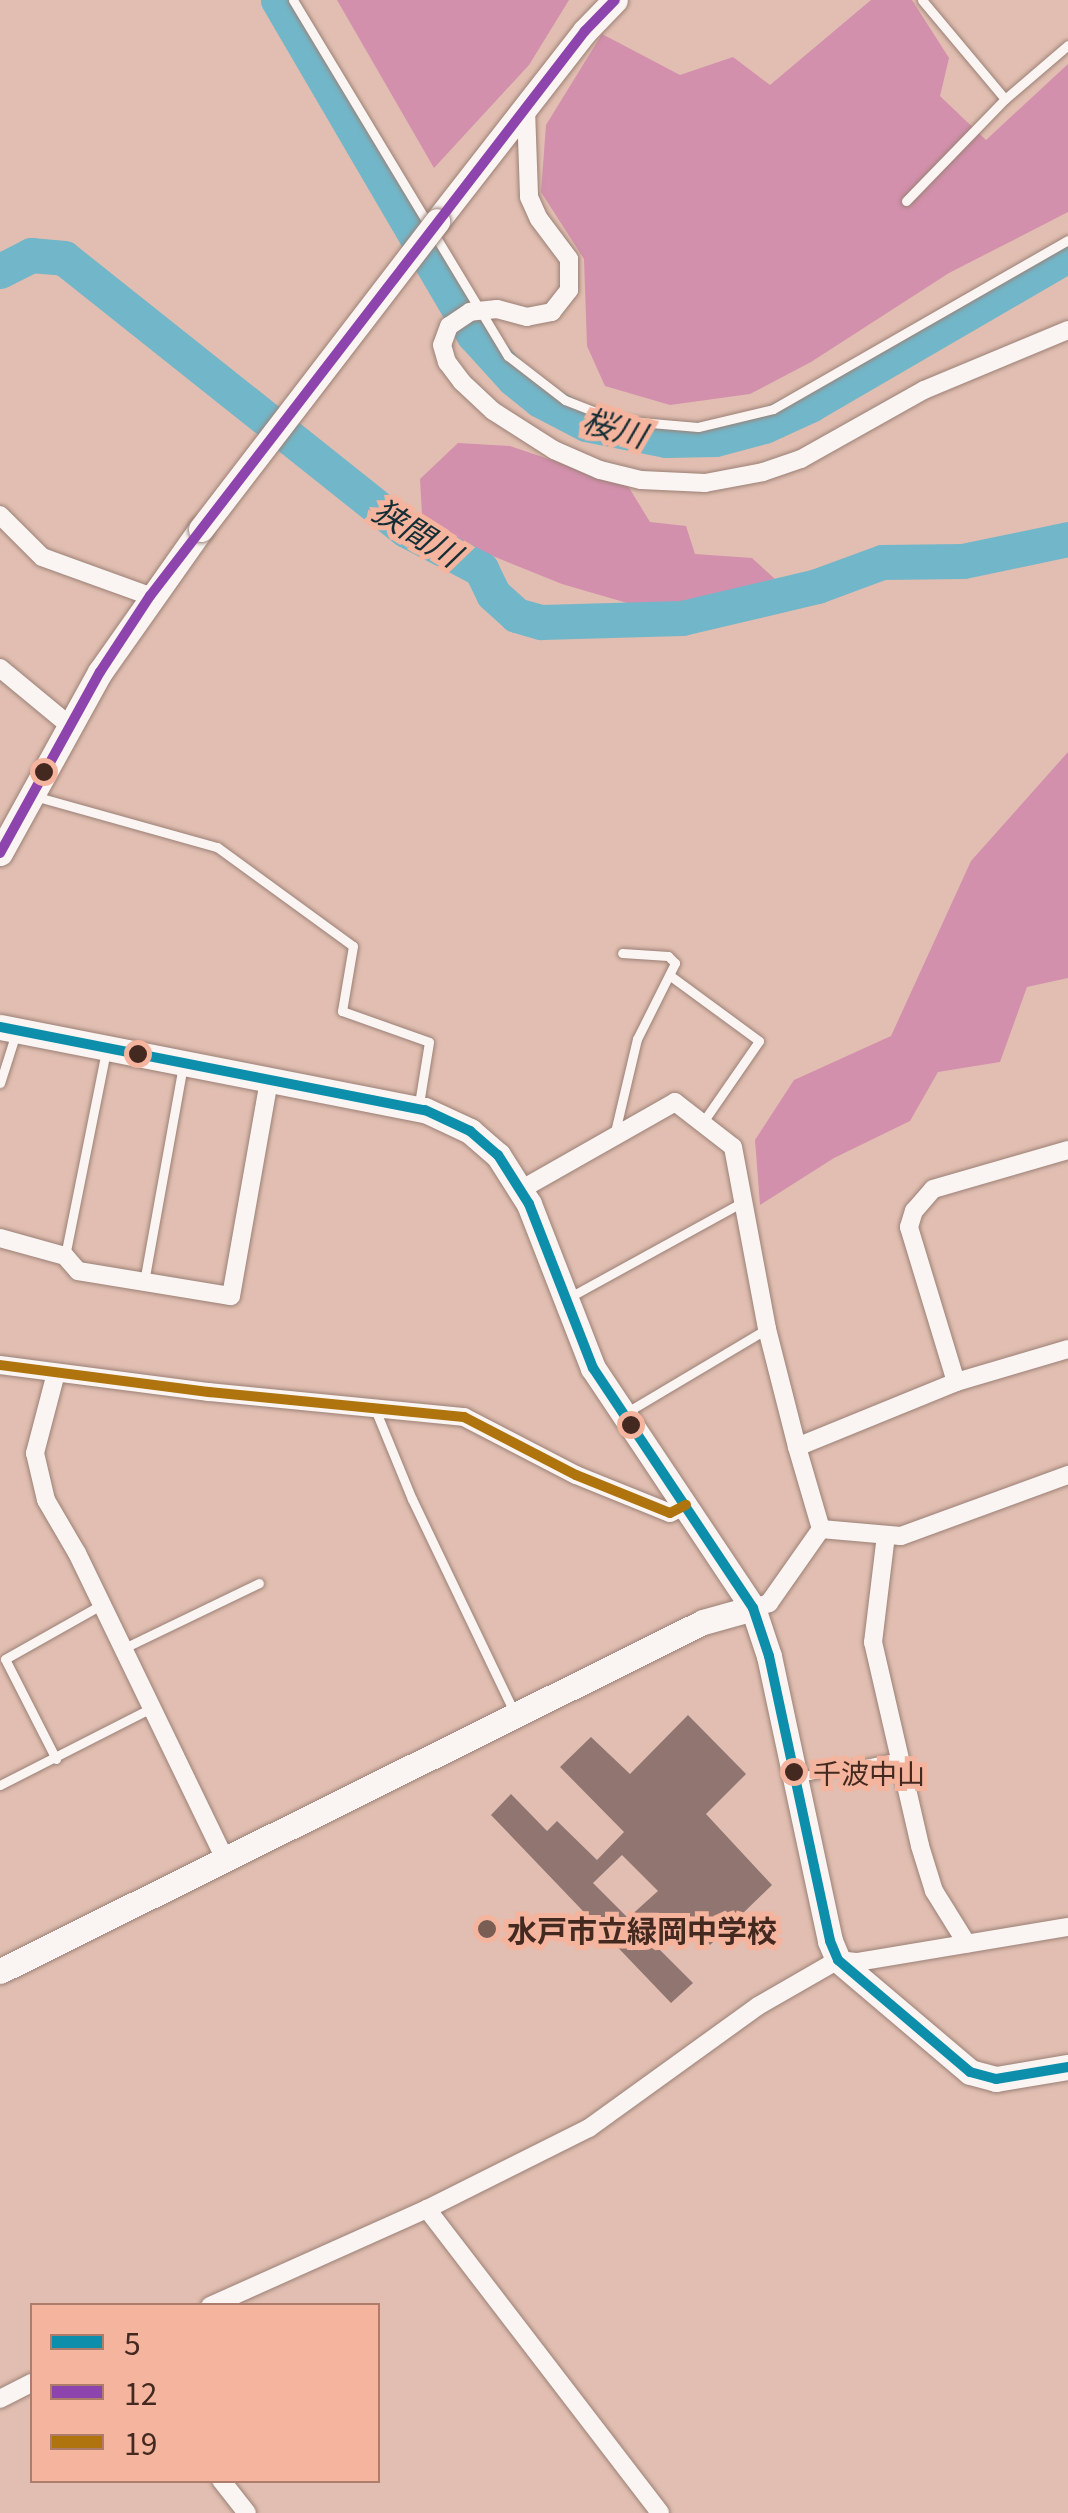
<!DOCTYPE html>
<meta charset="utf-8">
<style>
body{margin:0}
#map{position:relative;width:1068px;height:2513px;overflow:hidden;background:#e1beb1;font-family:Georgia,"Noto Sans JP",serif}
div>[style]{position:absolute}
.forest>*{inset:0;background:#d290ac}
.river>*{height:35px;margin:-17.5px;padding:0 17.5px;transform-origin:17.5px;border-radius:17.5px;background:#72b6c9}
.building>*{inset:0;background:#907570}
.roads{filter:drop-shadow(0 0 2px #9b8076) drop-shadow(0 0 2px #9b8076)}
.lane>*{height:9px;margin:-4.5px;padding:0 4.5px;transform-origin:4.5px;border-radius:4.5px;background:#faf5f3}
.street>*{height:18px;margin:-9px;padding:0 9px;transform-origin:9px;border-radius:9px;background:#faf5f3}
.secondary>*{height:25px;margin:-12.5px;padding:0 12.5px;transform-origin:12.5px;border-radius:12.5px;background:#faf5f3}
.bridges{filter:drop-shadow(0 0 2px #9b8076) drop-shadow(0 0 2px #9b8076)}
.secondary-bridge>*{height:25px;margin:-12.5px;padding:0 12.5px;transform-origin:12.5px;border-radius:12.5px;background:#faf5f3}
.bus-1>*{height:10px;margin:-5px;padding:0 5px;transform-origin:5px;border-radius:5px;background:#0d8fab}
.bus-2>*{height:10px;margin:-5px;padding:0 5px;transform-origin:5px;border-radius:5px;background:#8e44ad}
.bus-3>*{height:10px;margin:-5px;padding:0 5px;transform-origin:5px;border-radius:5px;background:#af740d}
.dots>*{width:28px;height:28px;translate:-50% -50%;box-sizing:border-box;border:5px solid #f5b49d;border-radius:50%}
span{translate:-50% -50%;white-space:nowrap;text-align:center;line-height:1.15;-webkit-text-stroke:10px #f5b49d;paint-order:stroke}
.bus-label{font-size:28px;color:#432920}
.left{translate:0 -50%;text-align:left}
.poi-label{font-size:30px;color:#432920;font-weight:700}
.water-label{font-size:32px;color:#152e35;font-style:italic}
.legend{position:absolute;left:30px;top:2303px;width:350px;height:180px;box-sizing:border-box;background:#f5b49d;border:2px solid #ae7c6b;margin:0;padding:12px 18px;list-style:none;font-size:30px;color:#432920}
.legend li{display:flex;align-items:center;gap:20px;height:50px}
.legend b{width:50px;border:2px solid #ae7c6b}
</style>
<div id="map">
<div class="forest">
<div style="clip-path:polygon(337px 0,569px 0,529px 65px,434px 168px)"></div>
<div style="clip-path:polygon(871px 0,912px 0,949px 58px,940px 96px,986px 140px,1068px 64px,1068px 212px,949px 273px,811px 362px,750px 394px,670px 405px,605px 386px,587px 346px,584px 259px,541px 192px,546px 125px,602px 34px,680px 75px,733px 57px,770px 85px)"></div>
<div style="clip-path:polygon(458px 443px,510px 446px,628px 486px,650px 522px,686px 526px,695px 554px,752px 558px,775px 579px,658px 612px,562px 584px,468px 546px,422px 514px,420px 479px)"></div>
<div style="clip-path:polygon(1068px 752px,1068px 978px,1027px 987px,1000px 1062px,938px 1072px,910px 1121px,834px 1158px,760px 1205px,755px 1140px,794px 1080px,891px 1036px,971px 861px)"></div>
</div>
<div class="river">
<div style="left:278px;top:0;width:388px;rotate:59.7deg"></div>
<div style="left:474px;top:335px;width:59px;rotate:47.7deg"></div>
<div style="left:514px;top:379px;width:33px;rotate:39deg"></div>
<div style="left:540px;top:400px;width:52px;rotate:27.6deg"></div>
<div style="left:586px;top:424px;width:82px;rotate:11.3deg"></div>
<div style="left:666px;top:440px;width:49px;rotate:-1.2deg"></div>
<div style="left:715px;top:439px;width:51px;rotate:-14.9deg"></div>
<div style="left:764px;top:426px;width:51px;rotate:-24.5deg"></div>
<div style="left:810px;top:405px;width:298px;rotate:-30.2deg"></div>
<div style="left:0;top:271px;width:35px;rotate:-27deg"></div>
<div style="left:31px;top:255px;width:33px;rotate:5deg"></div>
<div style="left:64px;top:258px;width:437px;rotate:38.5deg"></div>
<div style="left:406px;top:530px;width:85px;rotate:27.5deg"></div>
<div style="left:481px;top:569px;width:28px;rotate:64deg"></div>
<div style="left:493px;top:594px;width:31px;rotate:42deg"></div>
<div style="left:516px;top:615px;width:26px;rotate:16deg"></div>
<div style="left:541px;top:622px;width:141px;rotate:-1.6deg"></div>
<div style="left:682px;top:618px;width:139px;rotate:-13.3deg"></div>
<div style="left:817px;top:586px;width:69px;rotate:-20.3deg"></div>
<div style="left:882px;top:562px;width:81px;rotate:-0.7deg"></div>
<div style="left:963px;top:561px;width:107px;rotate:-11.8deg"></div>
</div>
<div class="building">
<div style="clip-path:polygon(evenodd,688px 1715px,746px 1774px,706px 1814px,772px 1885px,710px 1945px,688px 1922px,659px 1949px,693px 1983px,671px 2003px,491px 1815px,511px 1794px,547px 1831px,557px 1821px,597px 1860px,624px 1832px,560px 1767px,591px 1737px,630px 1774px,688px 1715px,622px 1855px,658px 1891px,628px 1918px,593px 1883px,622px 1855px)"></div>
</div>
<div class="roads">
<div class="lane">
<div style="left:293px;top:0;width:416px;rotate:58.9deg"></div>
<div style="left:508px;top:356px;width:72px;rotate:37.7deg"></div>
<div style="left:565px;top:400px;width:55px;rotate:21.4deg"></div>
<div style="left:616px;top:420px;width:82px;rotate:4.9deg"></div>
<div style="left:698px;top:427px;width:77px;rotate:-13.5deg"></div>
<div style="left:773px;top:409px;width:340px;rotate:-29.8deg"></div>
<div style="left:922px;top:0;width:129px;rotate:50deg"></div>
<div style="left:1005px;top:99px;width:83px;rotate:-40.6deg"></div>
<div style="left:906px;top:201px;width:142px;rotate:-45.9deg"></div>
<div style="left:34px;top:796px;width:190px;rotate:15.6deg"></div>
<div style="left:217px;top:847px;width:168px;rotate:36.1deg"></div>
<div style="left:353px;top:946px;width:66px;rotate:99.6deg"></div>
<div style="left:342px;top:1011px;width:92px;rotate:19.6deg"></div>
<div style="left:429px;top:1042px;width:63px;rotate:99.2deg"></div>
<div style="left:672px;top:977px;width:108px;rotate:36.3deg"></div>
<div style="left:759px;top:1041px;width:98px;rotate:124.7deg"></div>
<div style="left:0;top:1083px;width:52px;rotate:-72.3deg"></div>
<div style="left:614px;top:1136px;width:100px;rotate:-76.7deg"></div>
<div style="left:637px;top:1039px;width:85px;rotate:-63.4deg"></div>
<div style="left:675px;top:963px;width:10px;rotate:-135deg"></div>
<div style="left:668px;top:956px;width:46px;rotate:-176.3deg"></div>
<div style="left:65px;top:1256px;width:209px;rotate:-78.7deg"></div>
<div style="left:144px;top:1282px;width:219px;rotate:-79.8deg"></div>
<div style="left:570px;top:1297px;width:197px;rotate:-28.8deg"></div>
<div style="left:375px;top:1409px;width:97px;rotate:67.7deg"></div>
<div style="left:412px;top:1499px;width:236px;rotate:64.4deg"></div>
<div style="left:627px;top:1412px;width:163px;rotate:-30.7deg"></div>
<div style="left:122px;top:1649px;width:152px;rotate:-25.7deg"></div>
<div style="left:56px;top:1759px;width:112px;rotate:-117deg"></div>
<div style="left:5px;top:1659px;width:110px;rotate:-29.4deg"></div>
<div style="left:799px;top:1777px;width:103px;rotate:-11.2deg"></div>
<div style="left:0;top:1785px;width:167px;rotate:-27deg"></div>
</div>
<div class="street">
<div style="left:526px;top:109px;width:88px;rotate:88deg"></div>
<div style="left:529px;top:197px;width:24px;rotate:66deg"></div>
<div style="left:539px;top:219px;width:50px;rotate:53.1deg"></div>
<div style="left:569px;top:259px;width:31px;rotate:90deg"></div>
<div style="left:569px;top:290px;width:28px;rotate:128deg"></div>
<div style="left:552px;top:312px;width:25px;rotate:169deg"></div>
<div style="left:527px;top:317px;width:31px;rotate:-165deg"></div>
<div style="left:497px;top:309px;width:27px;rotate:174deg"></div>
<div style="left:470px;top:312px;width:25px;rotate:146deg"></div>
<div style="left:449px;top:326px;width:20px;rotate:110deg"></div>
<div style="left:442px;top:345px;width:18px;rotate:74deg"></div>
<div style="left:447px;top:362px;width:25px;rotate:53deg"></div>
<div style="left:462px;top:382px;width:42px;rotate:43.1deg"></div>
<div style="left:493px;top:411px;width:72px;rotate:32.6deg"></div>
<div style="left:554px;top:450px;width:50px;rotate:23.5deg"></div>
<div style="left:600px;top:470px;width:42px;rotate:13.7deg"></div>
<div style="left:641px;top:480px;width:64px;rotate:2.7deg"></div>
<div style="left:705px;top:483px;width:59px;rotate:-10.7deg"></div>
<div style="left:763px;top:472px;width:40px;rotate:-18.9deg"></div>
<div style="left:801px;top:459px;width:141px;rotate:-29.3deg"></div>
<div style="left:924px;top:390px;width:156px;rotate:-22.6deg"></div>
<div style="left:0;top:515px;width:59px;rotate:45deg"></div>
<div style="left:42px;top:557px;width:115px;rotate:19.9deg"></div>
<div style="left:0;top:668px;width:91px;rotate:39.6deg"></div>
<div style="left:522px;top:1189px;width:176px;rotate:-29.6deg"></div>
<div style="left:675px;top:1102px;width:73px;rotate:37.8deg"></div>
<div style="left:733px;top:1147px;width:185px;rotate:79.4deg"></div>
<div style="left:767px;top:1329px;width:122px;rotate:75.7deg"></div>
<div style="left:0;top:1238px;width:67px;rotate:15.5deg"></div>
<div style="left:65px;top:1256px;width:20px;rotate:49deg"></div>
<div style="left:78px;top:1271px;width:155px;rotate:9.3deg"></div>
<div style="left:231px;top:1296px;width:219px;rotate:-80deg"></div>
<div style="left:0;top:1365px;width:211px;rotate:7.4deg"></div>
<div style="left:209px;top:1392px;width:256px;rotate:5.6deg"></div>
<div style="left:464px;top:1417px;width:126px;rotate:27.4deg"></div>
<div style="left:576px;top:1475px;width:101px;rotate:22deg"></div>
<div style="left:670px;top:1513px;width:18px;rotate:-27deg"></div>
<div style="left:56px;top:1373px;width:83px;rotate:104.7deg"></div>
<div style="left:35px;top:1453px;width:48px;rotate:76.8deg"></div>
<div style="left:46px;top:1500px;width:61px;rotate:59.7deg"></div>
<div style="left:77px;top:1553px;width:338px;rotate:64.2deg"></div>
<div style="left:956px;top:1382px;width:162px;rotate:-106.9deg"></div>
<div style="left:909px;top:1227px;width:17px;rotate:-73deg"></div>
<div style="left:914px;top:1211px;width:29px;rotate:-49deg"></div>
<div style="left:933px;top:1189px;width:141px;rotate:-16.1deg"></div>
<div style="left:821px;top:1529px;width:80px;rotate:5deg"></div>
<div style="left:901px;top:1536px;width:178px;rotate:-20.1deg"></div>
<div style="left:886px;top:1535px;width:108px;rotate:96.9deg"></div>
<div style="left:873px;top:1642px;width:209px;rotate:77deg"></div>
<div style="left:920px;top:1846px;width:47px;rotate:72.7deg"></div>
<div style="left:934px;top:1891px;width:62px;rotate:58.1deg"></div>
<div style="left:753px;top:1608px;width:17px;rotate:-17deg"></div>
<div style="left:769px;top:1603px;width:90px;rotate:-54.9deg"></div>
<div style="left:821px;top:1529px;width:85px;rotate:-106.3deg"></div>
<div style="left:797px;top:1447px;width:172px;rotate:-22.2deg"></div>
<div style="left:956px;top:1382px;width:117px;rotate:-16.4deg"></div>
<div style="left:427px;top:2209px;width:383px;rotate:52.5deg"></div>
<div style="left:210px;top:2306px;width:238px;rotate:-24.1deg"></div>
<div style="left:427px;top:2209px;width:181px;rotate:-26.6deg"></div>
<div style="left:589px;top:2128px;width:208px;rotate:-35.8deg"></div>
<div style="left:758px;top:2006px;width:92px;rotate:-29.9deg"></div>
<div style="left:838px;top:1960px;width:20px;rotate:6deg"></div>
<div style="left:858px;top:1962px;width:213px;rotate:-9.5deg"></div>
<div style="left:0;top:2399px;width:36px;rotate:-27deg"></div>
<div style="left:221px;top:2480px;width:42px;rotate:51.8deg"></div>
</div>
<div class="secondary">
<div style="left:437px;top:221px;width:241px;rotate:-52.1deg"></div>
<div style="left:585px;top:31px;width:43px;rotate:-45.9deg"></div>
<div style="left:0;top:853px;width:207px;rotate:-61.1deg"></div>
<div style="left:100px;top:672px;width:175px;rotate:-54.8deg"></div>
<div style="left:0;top:1027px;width:433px;rotate:11.1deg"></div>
<div style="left:425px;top:1110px;width:50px;rotate:25deg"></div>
<div style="left:470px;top:1131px;width:37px;rotate:41deg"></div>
<div style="left:498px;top:1155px;width:58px;rotate:57.7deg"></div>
<div style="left:529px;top:1204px;width:176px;rotate:68.7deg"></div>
<div style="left:593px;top:1368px;width:288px;rotate:56.3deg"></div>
<div style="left:753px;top:1608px;width:51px;rotate:71.6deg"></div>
<div style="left:769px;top:1656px;width:291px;rotate:77.9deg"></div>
<div style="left:830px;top:1941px;width:21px;rotate:67deg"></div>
<div style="left:838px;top:1960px;width:173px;rotate:40.3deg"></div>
<div style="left:970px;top:2072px;width:27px;rotate:15deg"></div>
<div style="left:996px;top:2079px;width:73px;rotate:-9.5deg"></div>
<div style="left:0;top:1971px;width:785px;rotate:-26.4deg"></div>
<div style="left:703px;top:1622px;width:52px;rotate:-15.6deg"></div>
</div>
</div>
<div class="bridges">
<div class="secondary-bridge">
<div style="left:201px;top:529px;width:388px;rotate:-52.5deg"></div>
</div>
</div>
<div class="bus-1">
<div style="left:0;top:1027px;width:433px;rotate:11.1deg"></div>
<div style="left:425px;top:1110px;width:50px;rotate:25deg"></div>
<div style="left:470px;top:1131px;width:37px;rotate:41deg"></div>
<div style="left:498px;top:1155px;width:58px;rotate:57.7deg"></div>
<div style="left:529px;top:1204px;width:176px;rotate:68.7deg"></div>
<div style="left:593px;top:1368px;width:288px;rotate:56.3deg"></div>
<div style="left:753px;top:1608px;width:51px;rotate:71.6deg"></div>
<div style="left:769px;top:1656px;width:291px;rotate:77.9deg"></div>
<div style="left:830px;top:1941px;width:21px;rotate:67deg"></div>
<div style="left:838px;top:1960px;width:173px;rotate:40.3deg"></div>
<div style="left:970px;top:2072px;width:27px;rotate:15deg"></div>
<div style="left:996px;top:2079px;width:73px;rotate:-9.5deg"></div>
</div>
<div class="bus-2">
<div style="left:0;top:853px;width:207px;rotate:-61.1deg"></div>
<div style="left:100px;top:672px;width:91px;rotate:-56.7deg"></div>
<div style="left:150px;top:596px;width:713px;rotate:-52.41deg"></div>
<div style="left:585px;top:31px;width:43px;rotate:-45.9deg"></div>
</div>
<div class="bus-3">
<div style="left:0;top:1365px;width:211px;rotate:7.4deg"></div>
<div style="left:209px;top:1392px;width:256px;rotate:5.6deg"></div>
<div style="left:464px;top:1417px;width:126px;rotate:27.4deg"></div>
<div style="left:576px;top:1475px;width:101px;rotate:22deg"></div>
<div style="left:670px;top:1513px;width:18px;rotate:-27deg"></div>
</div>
<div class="dots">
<div style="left:44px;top:772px;background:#432920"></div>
<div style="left:138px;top:1054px;background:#432920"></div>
<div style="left:631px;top:1425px;background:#432920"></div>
<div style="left:794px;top:1772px;background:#432920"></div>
<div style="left:487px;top:1929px;background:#7a5d53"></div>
</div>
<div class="bus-label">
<span class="left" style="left:813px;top:1772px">千波中山</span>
</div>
<div class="poi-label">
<span class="left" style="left:507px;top:1929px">水戸市立緑岡中学校</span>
</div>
<div class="water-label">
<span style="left:615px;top:426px;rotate:16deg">桜川</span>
<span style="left:418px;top:531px;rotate:32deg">狭間川</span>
</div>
<ul class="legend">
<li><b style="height:12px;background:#0d8fab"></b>5</li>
<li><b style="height:12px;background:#8e44ad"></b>12</li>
<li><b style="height:12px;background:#af740d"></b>19</li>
</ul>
</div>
